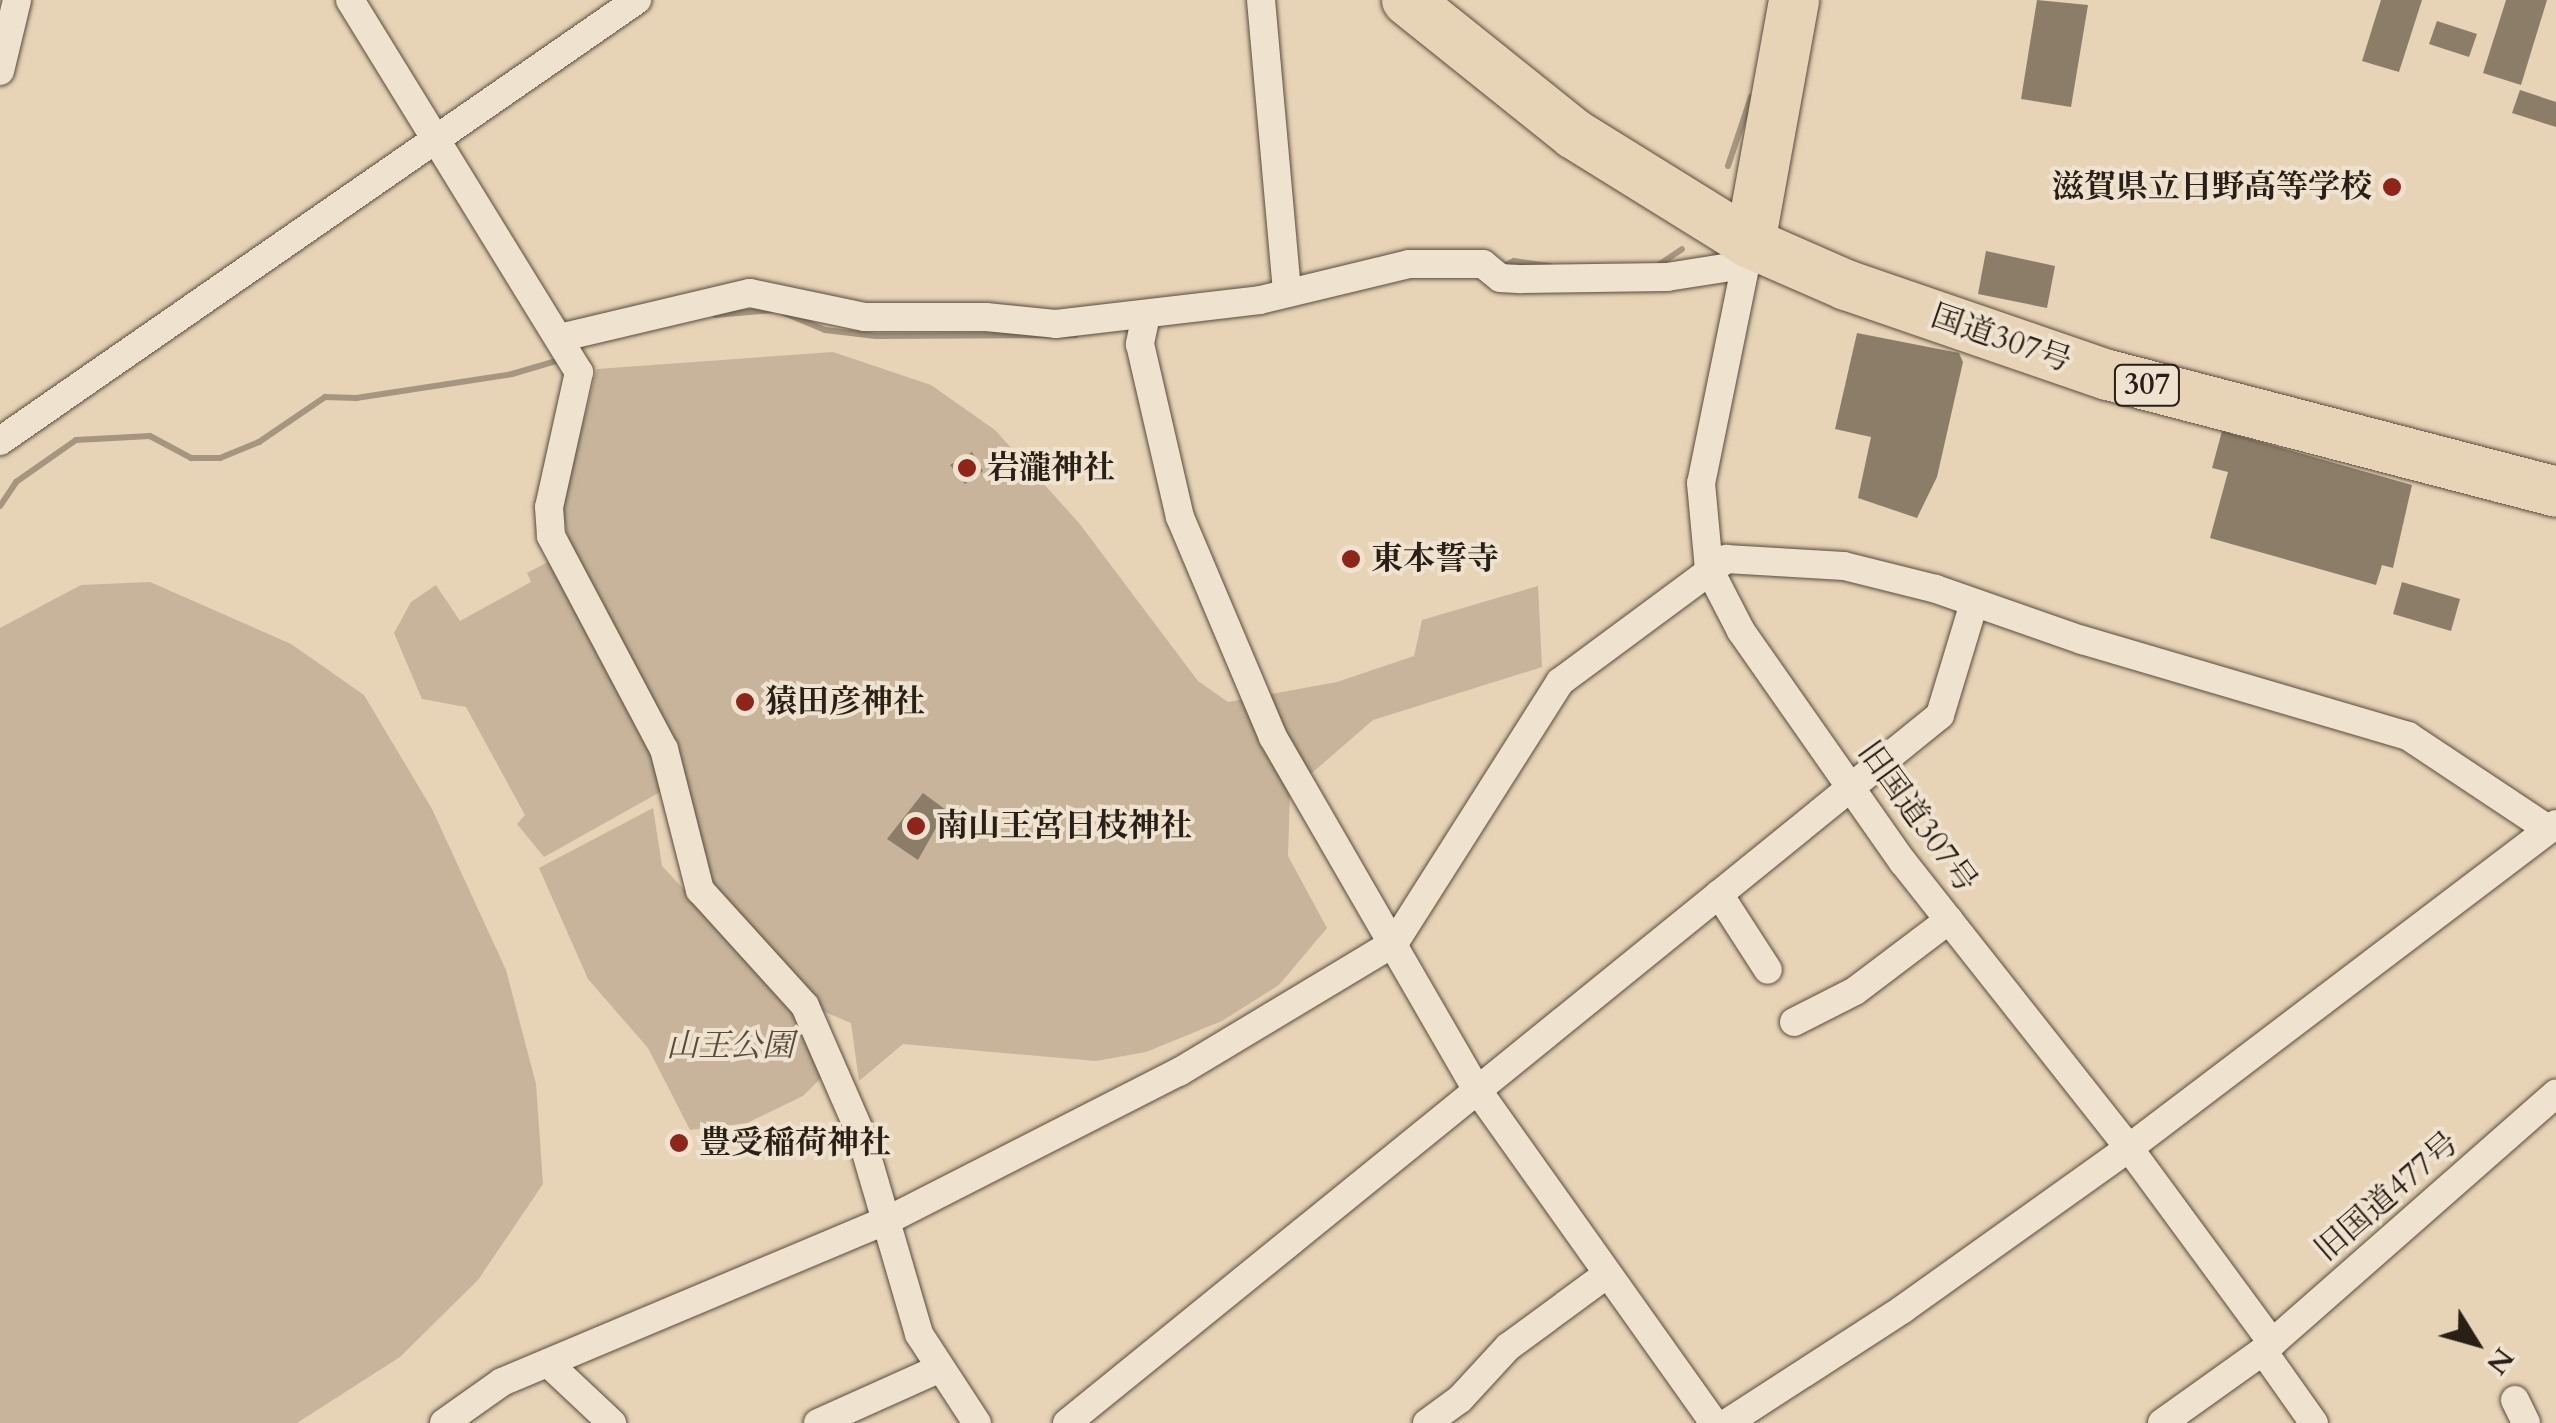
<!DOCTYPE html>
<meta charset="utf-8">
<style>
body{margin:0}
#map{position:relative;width:2556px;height:1423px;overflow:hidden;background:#e7d3b5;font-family:Cardo,"Noto Serif JP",serif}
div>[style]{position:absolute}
.green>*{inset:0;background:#c7b49a}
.stream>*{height:6px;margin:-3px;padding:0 3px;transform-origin:3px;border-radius:3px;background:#a6967f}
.building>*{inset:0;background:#8c7d69}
.roads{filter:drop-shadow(0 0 2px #584c3e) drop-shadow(0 0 2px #584c3e)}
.street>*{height:28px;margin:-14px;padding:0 14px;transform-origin:14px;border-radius:14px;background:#efe2cf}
.highway>*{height:50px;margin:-25px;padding:0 25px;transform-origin:25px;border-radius:25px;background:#e7d3b5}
.dots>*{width:28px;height:28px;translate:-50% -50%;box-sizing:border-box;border:5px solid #efe2cf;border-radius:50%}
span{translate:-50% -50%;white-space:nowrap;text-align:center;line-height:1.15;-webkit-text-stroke:8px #efe2cf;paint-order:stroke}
.shield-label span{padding:2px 8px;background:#efe2cf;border:2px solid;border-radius:8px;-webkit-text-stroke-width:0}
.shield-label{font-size:30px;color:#291f16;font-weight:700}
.poi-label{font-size:32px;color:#291f16;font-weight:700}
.right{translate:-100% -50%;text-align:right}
.left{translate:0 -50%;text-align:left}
.street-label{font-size:32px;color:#291f16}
.park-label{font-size:32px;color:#584c3e;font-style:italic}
.north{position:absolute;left:2426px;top:1293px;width:100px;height:100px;-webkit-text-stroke:8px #efe2cf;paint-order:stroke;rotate:127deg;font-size:28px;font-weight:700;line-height:40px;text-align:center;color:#291f16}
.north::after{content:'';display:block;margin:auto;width:35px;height:45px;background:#291f16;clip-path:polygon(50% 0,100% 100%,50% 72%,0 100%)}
</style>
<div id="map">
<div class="green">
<div style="clip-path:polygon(833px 352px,931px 385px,995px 430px,1079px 523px,1198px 681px,1228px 702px,1337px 682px,1414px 656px,1422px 620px,1538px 586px,1542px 667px,1373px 720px,1290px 792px,1288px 856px,1327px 928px,1279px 985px,1222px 1021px,1146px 1052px,1096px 1061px,903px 1044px,859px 1081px,851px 1023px,813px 1007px,719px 900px,569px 543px,562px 506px,597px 369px)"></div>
<div style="clip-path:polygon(548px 562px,558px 568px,657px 750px,662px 791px,544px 857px,517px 824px,525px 815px,466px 707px,422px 699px,394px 633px,411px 602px,436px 585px,460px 621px,531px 582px,527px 573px)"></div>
<div style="clip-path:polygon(150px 582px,291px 644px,364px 695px,432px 809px,506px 970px,536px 1084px,543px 1184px,478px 1280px,400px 1357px,297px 1423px,0 1423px,0 628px,81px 585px)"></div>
<div style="clip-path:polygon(653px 808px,662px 866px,798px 1011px,823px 1076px,803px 1096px,747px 1123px,690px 1130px,648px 1048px,588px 979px,539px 868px)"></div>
</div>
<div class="stream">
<div style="left:1728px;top:166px;width:73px;rotate:-71.6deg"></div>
<div style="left:1504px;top:266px;width:11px;rotate:-27deg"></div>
<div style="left:1514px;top:261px;width:36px;rotate:8deg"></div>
<div style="left:1657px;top:266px;width:30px;rotate:-34deg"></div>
<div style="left:784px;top:313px;width:44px;rotate:22.5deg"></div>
<div style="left:825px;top:330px;width:51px;rotate:6.7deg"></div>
<div style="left:876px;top:336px;width:200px;rotate:-0.3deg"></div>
<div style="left:715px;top:315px;width:57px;rotate:-5deg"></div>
<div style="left:0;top:506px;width:29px;rotate:-56deg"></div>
<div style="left:16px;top:482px;width:73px;rotate:-35deg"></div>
<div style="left:76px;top:440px;width:74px;rotate:-3.1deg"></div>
<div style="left:150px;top:436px;width:47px;rotate:28.2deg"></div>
<div style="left:191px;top:458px;width:29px"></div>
<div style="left:220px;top:458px;width:42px;rotate:-22.3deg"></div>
<div style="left:259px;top:442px;width:80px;rotate:-34.3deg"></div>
<div style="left:325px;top:397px;width:31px;rotate:2deg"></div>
<div style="left:356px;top:398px;width:158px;rotate:-8.7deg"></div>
<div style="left:512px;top:374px;width:50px;rotate:-16.3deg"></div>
</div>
<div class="building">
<div style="clip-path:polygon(2037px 0,2088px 5px,2071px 107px,2021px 99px)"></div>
<div style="clip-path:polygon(2381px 0,2422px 0,2399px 72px,2362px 61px)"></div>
<div style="clip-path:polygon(2506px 0,2547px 0,2521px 85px,2483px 73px)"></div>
<div style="clip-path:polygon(2437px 21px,2477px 34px,2469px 57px,2429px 44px)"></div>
<div style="clip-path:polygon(2520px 90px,2556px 102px,2556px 127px,2512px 113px)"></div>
<div style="clip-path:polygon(1986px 251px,2055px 266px,2047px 308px,1978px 294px)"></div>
<div style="clip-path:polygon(1857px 333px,1959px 353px,1963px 362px,1937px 477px,1917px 518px,1858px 498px,1871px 437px,1835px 429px)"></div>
<div style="clip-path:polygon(2222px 431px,2412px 485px,2393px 568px,2382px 565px,2376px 585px,2210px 538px,2228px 472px,2212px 468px)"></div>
<div style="clip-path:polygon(972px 452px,983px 471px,965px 484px,950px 465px)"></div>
<div style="clip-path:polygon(2402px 582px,2460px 599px,2451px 631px,2393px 614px)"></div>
<div style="clip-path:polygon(923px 793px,946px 810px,918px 860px,887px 839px)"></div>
</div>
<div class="roads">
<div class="street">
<div style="left:350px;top:0;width:437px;rotate:58.4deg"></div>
<div style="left:579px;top:372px;width:138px;rotate:102.5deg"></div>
<div style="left:549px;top:507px;width:29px;rotate:86deg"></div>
<div style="left:551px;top:536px;width:241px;rotate:62.1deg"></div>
<div style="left:664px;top:749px;width:146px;rotate:75.7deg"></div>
<div style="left:700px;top:890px;width:156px;rotate:47.8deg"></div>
<div style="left:805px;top:1006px;width:137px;rotate:66.4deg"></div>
<div style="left:860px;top:1132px;width:210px;rotate:73.7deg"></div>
<div style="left:919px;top:1334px;width:106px;rotate:56.9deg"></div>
<div style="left:1261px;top:0;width:294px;rotate:84.9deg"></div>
<div style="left:0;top:71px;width:73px;rotate:-76.5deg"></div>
<div style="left:1750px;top:243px;width:245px;rotate:101.5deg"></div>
<div style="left:1701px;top:483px;width:86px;rotate:84.7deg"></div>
<div style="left:1709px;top:569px;width:70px;rotate:62.7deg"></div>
<div style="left:1741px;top:631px;width:282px;rotate:55deg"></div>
<div style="left:1903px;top:862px;width:365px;rotate:51.7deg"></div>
<div style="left:2129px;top:1148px;width:242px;rotate:53.7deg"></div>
<div style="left:1146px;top:315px;width:30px;rotate:102deg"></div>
<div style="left:1140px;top:344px;width:178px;rotate:77deg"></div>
<div style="left:1180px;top:517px;width:239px;rotate:67.1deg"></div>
<div style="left:1273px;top:737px;width:405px;rotate:60deg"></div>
<div style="left:1476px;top:1088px;width:411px;rotate:54.6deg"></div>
<div style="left:559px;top:338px;width:196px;rotate:-13.3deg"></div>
<div style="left:750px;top:293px;width:117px;rotate:11.8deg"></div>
<div style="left:865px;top:317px;width:121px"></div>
<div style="left:986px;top:317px;width:70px;rotate:5.7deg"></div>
<div style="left:1056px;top:324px;width:205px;rotate:-6.7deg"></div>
<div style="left:1260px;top:300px;width:153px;rotate:-13.6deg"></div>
<div style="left:1409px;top:264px;width:74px"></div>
<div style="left:1483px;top:264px;width:22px;rotate:39deg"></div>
<div style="left:1500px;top:278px;width:22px;rotate:3deg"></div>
<div style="left:1522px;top:279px;width:145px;rotate:-0.8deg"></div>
<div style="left:1667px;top:277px;width:78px;rotate:-8.9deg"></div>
<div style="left:0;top:441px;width:775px;rotate:-34.7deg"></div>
<div style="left:1719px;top:894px;width:90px;rotate:57.2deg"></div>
<div style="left:1794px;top:1022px;width:68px;rotate:-26.9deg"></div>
<div style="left:1855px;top:991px;width:118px;rotate:-37.1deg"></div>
<div style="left:2263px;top:1351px;width:88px;rotate:54.7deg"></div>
<div style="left:548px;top:1363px;width:88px;rotate:43.2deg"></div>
<div style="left:2515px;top:1400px;width:25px;rotate:64deg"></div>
<div style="left:444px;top:1423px;width:71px;rotate:-35.3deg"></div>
<div style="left:502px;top:1382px;width:419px;rotate:-22.8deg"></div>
<div style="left:888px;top:1220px;width:326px;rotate:-27deg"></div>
<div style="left:1179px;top:1072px;width:252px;rotate:-31deg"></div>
<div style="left:1395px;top:942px;width:308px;rotate:-57.6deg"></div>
<div style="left:1560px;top:682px;width:207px;rotate:-36.5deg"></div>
<div style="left:1726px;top:559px;width:118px;rotate:3.4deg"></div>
<div style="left:1844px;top:566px;width:95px;rotate:14deg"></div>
<div style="left:1936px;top:589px;width:155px;rotate:19.3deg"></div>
<div style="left:2082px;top:640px;width:340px;rotate:16.4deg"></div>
<div style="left:2408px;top:736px;width:168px;rotate:33.6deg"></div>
<div style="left:818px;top:1423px;width:132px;rotate:-24.2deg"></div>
<div style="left:1067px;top:1423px;width:1124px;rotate:-39.04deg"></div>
<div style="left:1940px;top:715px;width:117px;rotate:-73.1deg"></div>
<div style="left:1427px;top:1423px;width:41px;rotate:-36deg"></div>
<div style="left:1460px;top:1399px;width:71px;rotate:-47.3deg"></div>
<div style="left:1508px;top:1347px;width:122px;rotate:-36.3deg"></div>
<div style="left:1727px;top:1423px;width:210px;rotate:-32.9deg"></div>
<div style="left:1903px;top:1309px;width:277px;rotate:-35.5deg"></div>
<div style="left:2129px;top:1148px;width:536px;rotate:-37.19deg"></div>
<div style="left:2162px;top:1423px;width:124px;rotate:-35.5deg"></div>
<div style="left:2263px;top:1351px;width:390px;rotate:-41.3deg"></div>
</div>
<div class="highway">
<div style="left:1407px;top:0;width:214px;rotate:38.7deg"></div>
<div style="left:1574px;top:134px;width:207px;rotate:31.8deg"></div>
<div style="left:1750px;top:243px;width:105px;rotate:23.6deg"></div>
<div style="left:1846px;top:285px;width:277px;rotate:19deg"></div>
<div style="left:2108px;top:375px;width:463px;rotate:14.6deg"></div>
<div style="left:1750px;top:243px;width:247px;rotate:-79.7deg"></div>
</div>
</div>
<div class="dots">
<div style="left:2392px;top:187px;background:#8f2418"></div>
<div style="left:967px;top:468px;background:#8f2418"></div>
<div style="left:1351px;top:559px;background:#8f2418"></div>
<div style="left:745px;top:702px;background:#8f2418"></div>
<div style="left:916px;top:826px;background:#8f2418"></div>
<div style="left:679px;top:1143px;background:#8f2418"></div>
</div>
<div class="shield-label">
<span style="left:2147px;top:385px">307</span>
</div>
<div class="poi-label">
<span class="right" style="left:2372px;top:187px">滋賀県立日野高等学校</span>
<span class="left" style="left:987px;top:468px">岩瀧神社</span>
<span class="left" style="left:1371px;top:559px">東本誓寺</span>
<span class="left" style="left:765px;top:702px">猿田彦神社</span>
<span class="left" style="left:936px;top:826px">南山王宮日枝神社</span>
<span class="left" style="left:699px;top:1143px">豊受稲荷神社</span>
</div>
<div class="street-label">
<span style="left:2001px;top:339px;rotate:19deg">国道307号</span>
<span style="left:1917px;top:817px;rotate:54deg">旧国道307号</span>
<span style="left:2387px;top:1197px;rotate:-41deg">旧国道477号</span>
</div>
<div class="park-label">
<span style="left:730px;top:1046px">山王公園</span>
</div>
<div class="north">N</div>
</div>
